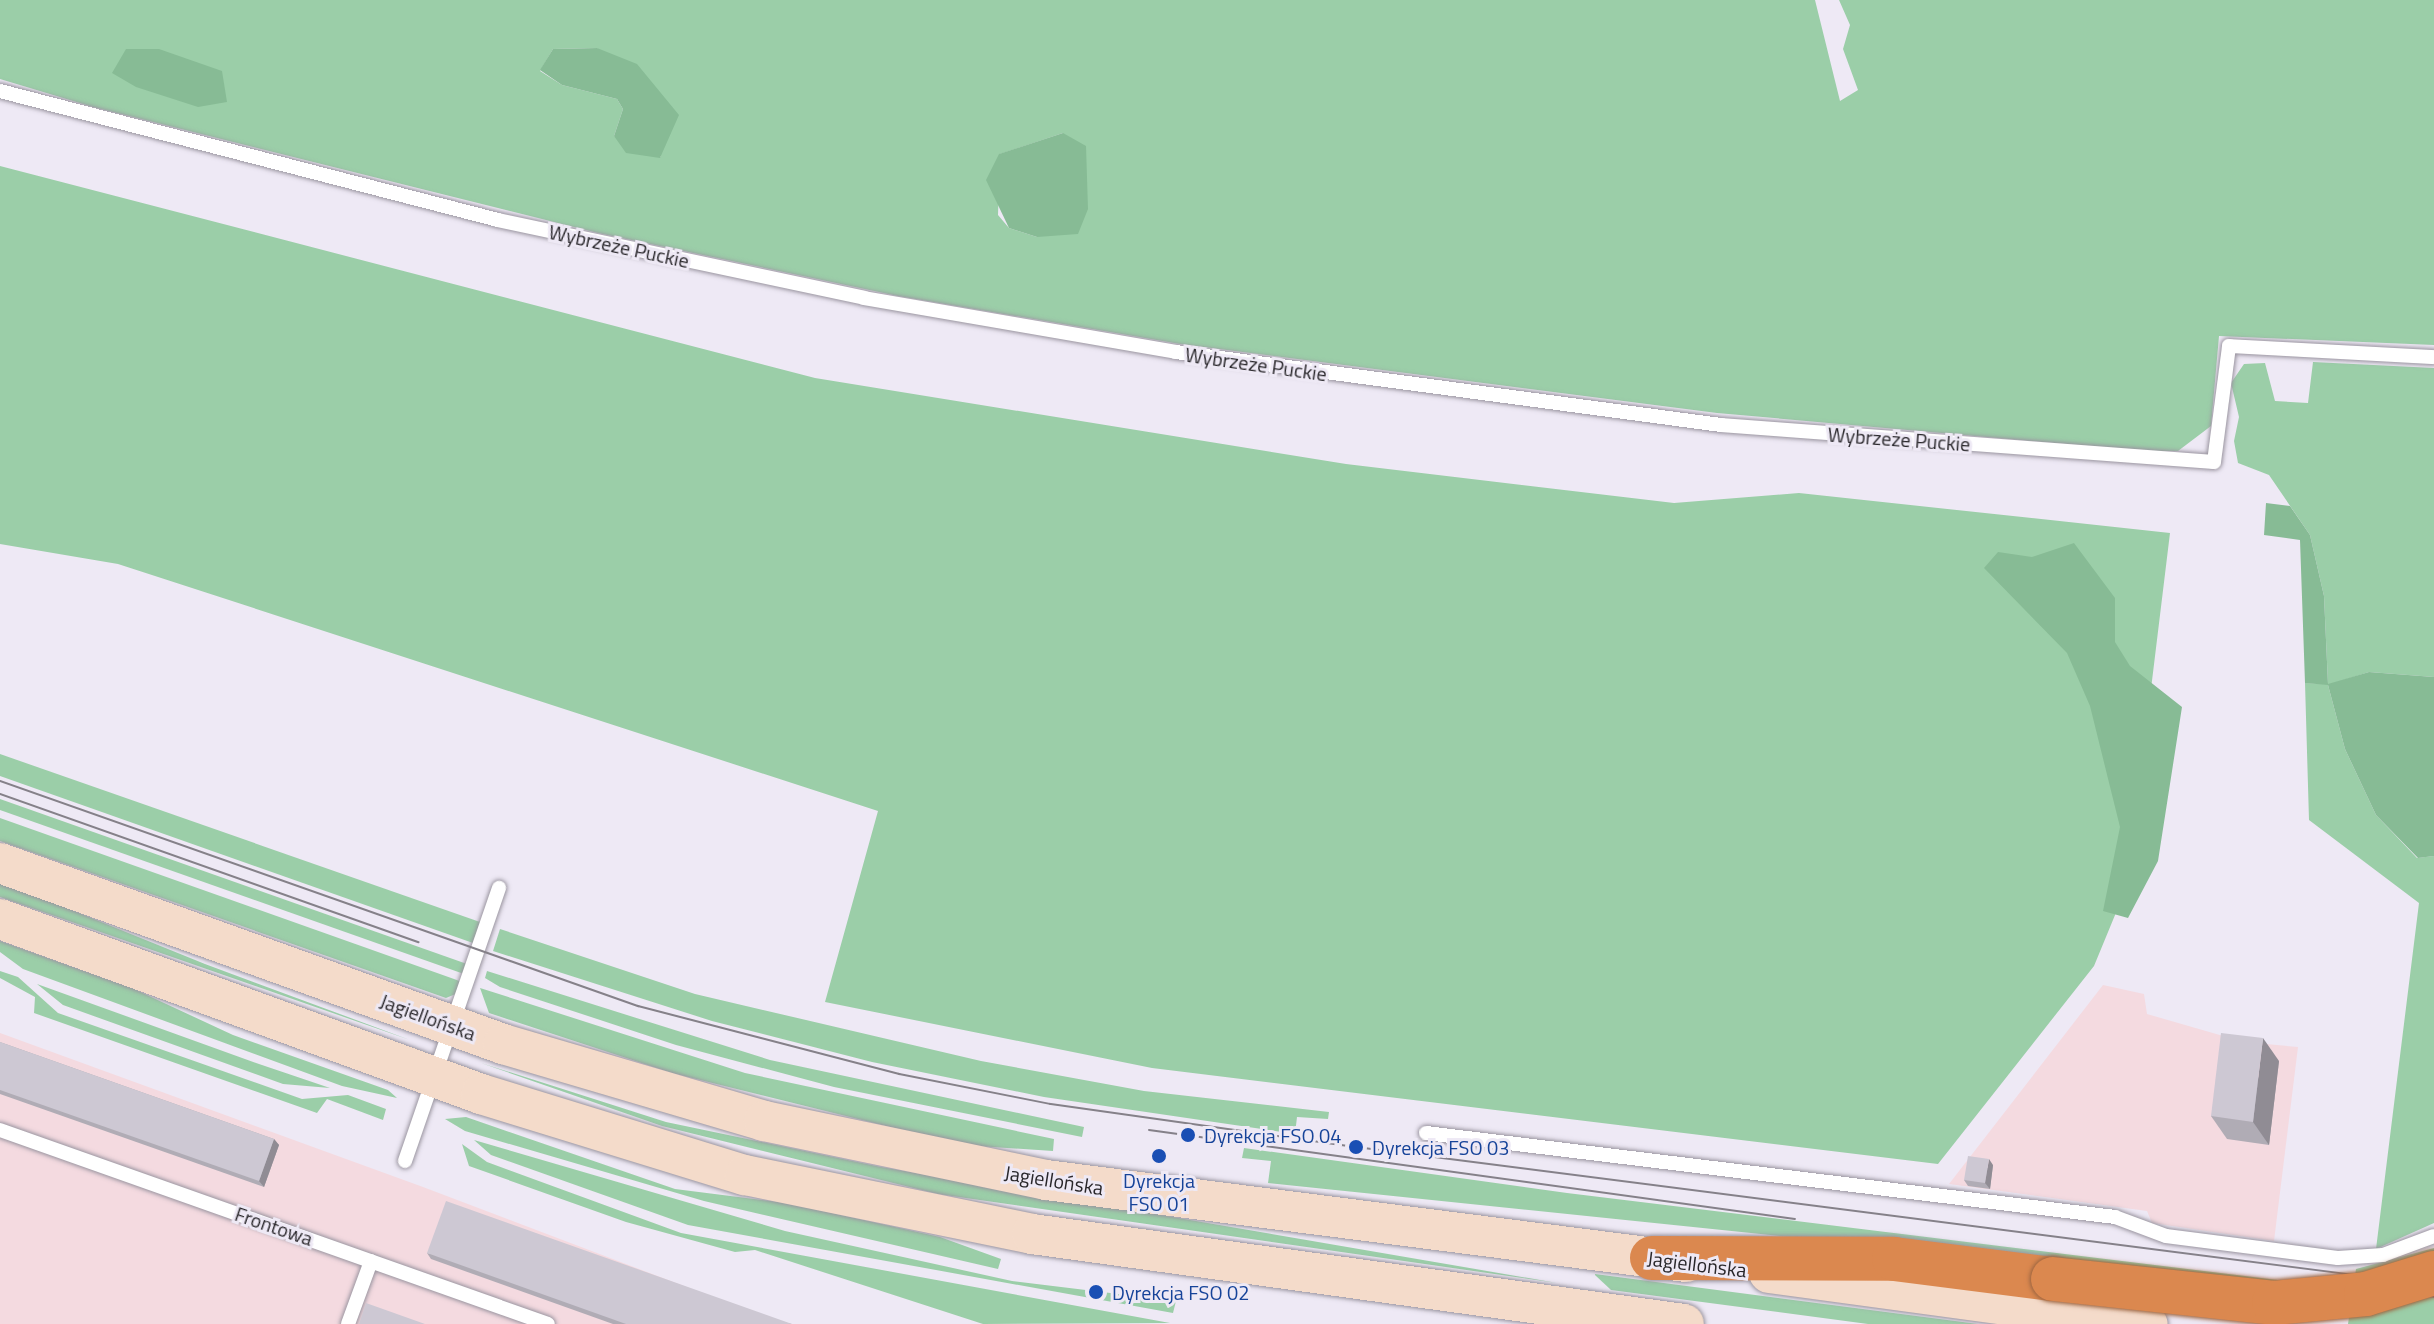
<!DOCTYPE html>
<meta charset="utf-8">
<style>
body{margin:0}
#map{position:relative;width:2434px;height:1324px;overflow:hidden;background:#eee9f5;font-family:"Titillium Web",sans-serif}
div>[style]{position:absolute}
.industrial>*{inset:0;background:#f4dae0}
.green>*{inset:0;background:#9bcea8}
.forest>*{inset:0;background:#87bb95}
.roads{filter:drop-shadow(0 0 2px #9a95a0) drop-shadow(0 0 2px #9a95a0)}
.service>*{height:14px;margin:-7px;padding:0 7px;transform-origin:7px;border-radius:7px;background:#fff}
.secondary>*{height:40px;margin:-20px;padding:0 20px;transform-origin:20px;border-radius:20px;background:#f4dbca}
.motorway>*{height:44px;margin:-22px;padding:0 22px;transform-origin:22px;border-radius:22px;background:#db884f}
.tram>*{height:2px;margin:-1px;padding:0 1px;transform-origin:1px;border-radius:1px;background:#858189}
.bridges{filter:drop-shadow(0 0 2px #9d6642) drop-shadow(0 0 2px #9d6642)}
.motorway-bridge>*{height:44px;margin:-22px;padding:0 22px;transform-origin:22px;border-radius:22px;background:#db884f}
.wall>*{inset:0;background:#b0acb5}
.shaded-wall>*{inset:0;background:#908c94}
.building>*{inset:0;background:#cdc8d3}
.dots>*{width:22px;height:22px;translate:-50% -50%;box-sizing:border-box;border:4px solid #eee9f5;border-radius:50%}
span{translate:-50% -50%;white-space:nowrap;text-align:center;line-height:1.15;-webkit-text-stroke:6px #eee9f5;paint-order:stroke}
.street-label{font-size:20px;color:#29272b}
.transit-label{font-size:20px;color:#164399}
.left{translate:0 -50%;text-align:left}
</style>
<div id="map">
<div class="industrial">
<div style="clip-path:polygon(2103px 985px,2144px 994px,2147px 1014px,2244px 1042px,2298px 1047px,2274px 1241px,2152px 1223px,2147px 1211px,1949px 1184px)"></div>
<div style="clip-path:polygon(0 1033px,423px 1187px,784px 1324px,0 1324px)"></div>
</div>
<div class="green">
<div style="clip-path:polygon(evenodd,0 0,1815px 0,1840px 101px,1858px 90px,1843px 49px,1850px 25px,1839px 0,2434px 0,2434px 345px,2219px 336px,2211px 426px,2178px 451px,2144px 451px,1717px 413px,1180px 344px,898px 296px,598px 233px,93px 107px,0 79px,0 0,597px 48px,661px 157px,614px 136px,623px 109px,617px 99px,562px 85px,540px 71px,553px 49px,597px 48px,0 0,1063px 133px,1037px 237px,1009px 228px,998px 215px,1000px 154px,1063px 133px)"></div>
<div style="clip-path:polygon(0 166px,815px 378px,1346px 464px,1674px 503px,1799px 493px,2170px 533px,2127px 886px,2094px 966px,1938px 1164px,1152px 1068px,825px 1002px,878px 811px,118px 564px,0 544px)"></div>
<div style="clip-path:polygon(2313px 362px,2434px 368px,2434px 677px,2369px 672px,2328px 685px,2345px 749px,2376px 815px,2417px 858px,2434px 856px,2434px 1223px,2376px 1249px,2419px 903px,2309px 820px,2305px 683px,2328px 684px,2324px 596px,2310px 535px,2269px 475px,2238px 463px,2234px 441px,2239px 417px,2231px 383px,2244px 364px,2265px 363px,2275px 401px,2308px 403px)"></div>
<div style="clip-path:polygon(0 754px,480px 922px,473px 943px,0 776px)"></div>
<div style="clip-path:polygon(0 799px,467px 964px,464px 974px,0 810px)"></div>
<div style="clip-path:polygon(0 818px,454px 979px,462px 982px,458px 993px,446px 998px,0 841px)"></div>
<div style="clip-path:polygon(0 881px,205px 964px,410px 1040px,0 897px)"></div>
<div style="clip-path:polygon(500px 929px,695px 994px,981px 1061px,1144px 1091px,1329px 1112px,1328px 1119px,1297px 1117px,1295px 1134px,1044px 1097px,872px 1062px,712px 1021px,493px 951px)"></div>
<div style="clip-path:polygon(0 941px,134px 989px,233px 1035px,388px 1090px,397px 1098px,342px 1086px,23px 969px,0 952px)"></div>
<div style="clip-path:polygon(0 971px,18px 977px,58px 1013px,302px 1099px,348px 1095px,386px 1109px,383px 1120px,327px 1099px,317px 1113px,34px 1013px,35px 997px,0 978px)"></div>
<div style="clip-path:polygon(487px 971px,770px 1060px,1084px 1127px,1082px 1137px,834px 1087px,676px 1045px,500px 987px,485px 978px)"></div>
<div style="clip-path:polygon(37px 984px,259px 1064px,330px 1088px,283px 1084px,63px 1005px)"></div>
<div style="clip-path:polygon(480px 988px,745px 1073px,1054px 1139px,1053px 1151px,963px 1145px,672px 1073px,489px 1013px)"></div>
<div style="clip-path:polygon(481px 1063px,666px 1122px,881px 1167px,1557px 1283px,938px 1194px,662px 1126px)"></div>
<div style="clip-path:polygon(466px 1117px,675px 1189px,787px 1203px,940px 1237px,1001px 1259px,998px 1269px,704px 1201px,465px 1131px,445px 1119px)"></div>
<div style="clip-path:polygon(474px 1140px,785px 1231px,1012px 1281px,1176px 1301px,1173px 1313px,688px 1225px,491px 1155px)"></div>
<div style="clip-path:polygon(462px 1144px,487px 1162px,681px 1233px,1170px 1323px,983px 1324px,755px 1250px,735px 1252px,626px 1222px,469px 1166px)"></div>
<div style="clip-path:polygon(1244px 1148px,1567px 1193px,2302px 1283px,2255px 1285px,1268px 1183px,1271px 1161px,1242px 1158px)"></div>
<div style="clip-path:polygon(2434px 1248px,2434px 1324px,2348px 1324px,2356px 1269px)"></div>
<div style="clip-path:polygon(1595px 1275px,1595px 1274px,1978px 1324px,1868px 1324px,1611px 1290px)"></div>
</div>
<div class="forest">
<div style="clip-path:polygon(597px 48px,637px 64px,679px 115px,660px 158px,626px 153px,614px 136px,623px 109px,617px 99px,562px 85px,540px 70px,553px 49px)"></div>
<div style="clip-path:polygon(126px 49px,159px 49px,222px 71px,227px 102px,198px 107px,136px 87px,112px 73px)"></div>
<div style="clip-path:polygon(1063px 133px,1086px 146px,1088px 209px,1078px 234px,1037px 237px,1009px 228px,986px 180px,999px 154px)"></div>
<div style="clip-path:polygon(2266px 503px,2290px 506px,2310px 535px,2324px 596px,2328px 684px,2369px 672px,2434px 677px,2434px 856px,2418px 858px,2376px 815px,2345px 749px,2328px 685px,2305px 683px,2300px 540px,2264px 535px)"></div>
<div style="clip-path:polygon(2074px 543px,2115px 598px,2115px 642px,2130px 666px,2182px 707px,2158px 861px,2128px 918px,2103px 911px,2120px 827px,2090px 706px,2067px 653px,1984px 568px,1998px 552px,2032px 557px)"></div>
</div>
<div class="roads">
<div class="service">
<div style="left:0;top:91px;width:514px;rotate:14.52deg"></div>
<div style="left:498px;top:220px;width:374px;rotate:12deg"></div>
<div style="left:864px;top:298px;width:317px;rotate:9.8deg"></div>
<div style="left:1176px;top:352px;width:550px;rotate:7.63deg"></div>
<div style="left:1721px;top:425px;width:494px;rotate:4.3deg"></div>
<div style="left:2214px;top:462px;width:117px;rotate:-82.6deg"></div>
<div style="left:2229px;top:346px;width:205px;rotate:3.1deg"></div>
<div style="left:0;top:1130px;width:581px;rotate:19.49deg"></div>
<div style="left:1426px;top:1133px;width:694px;rotate:6.95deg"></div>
<div style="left:2115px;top:1217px;width:54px;rotate:20.4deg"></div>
<div style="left:2166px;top:1236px;width:173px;rotate:7.3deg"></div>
<div style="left:2338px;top:1258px;width:45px;rotate:-3.8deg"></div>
<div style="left:2383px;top:1255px;width:54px;rotate:-20.4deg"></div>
<div style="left:405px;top:1161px;width:289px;rotate:-71deg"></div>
<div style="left:348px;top:1324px;width:67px;rotate:-69.9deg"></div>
</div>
<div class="secondary">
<div style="left:0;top:863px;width:535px;rotate:19.79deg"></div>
<div style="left:503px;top:1044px;width:272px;rotate:16.4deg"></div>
<div style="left:764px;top:1121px;width:288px;rotate:11.8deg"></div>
<div style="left:1046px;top:1180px;width:645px;rotate:7.3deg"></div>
<div style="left:0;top:919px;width:512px;rotate:19.99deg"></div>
<div style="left:481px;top:1094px;width:276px;rotate:17.1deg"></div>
<div style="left:745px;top:1175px;width:293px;rotate:11.6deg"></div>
<div style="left:1032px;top:1234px;width:658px;rotate:7.86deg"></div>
<div style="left:1769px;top:1273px;width:382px;rotate:7.7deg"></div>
</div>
<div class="motorway">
<div style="left:1652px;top:1258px;width:242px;rotate:0.2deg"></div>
<div style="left:1894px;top:1259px;width:160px;rotate:7.2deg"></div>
</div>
</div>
<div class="tram">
<div style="left:0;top:781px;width:677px;rotate:19.43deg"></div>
<div style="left:638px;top:1006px;width:270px;rotate:14.6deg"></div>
<div style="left:899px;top:1074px;width:154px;rotate:11.2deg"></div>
<div style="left:1050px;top:1104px;width:309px;rotate:8deg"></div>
<div style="left:1356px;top:1147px;width:1087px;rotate:7.3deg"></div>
<div style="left:0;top:794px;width:444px;rotate:19.5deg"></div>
<div style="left:1149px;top:1130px;width:652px;rotate:7.84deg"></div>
<div style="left:2399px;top:1292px;width:35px;rotate:8deg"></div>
</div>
<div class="bridges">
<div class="motorway-bridge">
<div style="left:2053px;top:1279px;width:222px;rotate:6.2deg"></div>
<div style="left:2274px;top:1303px;width:92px;rotate:-5.6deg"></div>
<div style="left:2366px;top:1294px;width:71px;rotate:-17.2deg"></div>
</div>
</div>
<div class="wall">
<div style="clip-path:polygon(0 1042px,274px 1139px,279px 1145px,264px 1187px,0 1094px)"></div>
<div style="clip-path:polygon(2279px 1061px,2269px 1145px,2227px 1139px,2211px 1116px)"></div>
<div style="clip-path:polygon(1993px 1165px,1990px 1189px,1968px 1186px,1964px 1180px)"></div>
<div style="clip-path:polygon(427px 1253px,792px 1324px,613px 1324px,431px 1259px)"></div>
</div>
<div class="shaded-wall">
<div style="clip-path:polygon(2263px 1038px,2279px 1061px,2269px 1145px,2253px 1122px)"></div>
<div style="clip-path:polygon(274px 1139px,279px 1145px,264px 1187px,259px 1181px)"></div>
<div style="clip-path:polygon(1989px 1159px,1993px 1165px,1990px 1189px,1985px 1183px)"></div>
</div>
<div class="building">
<div style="clip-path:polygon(2221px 1033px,2263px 1038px,2253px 1122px,2211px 1116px)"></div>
<div style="clip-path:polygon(0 1042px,274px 1139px,259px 1181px,0 1090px)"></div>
<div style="clip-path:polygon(1968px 1156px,1989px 1159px,1985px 1183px,1964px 1180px)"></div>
<div style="clip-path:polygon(446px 1201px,792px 1324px,626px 1324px,427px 1253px)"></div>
<div style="clip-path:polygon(366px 1303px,425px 1324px,359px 1324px)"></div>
</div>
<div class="dots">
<div style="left:1188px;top:1135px;background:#1a4fb4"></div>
<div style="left:1356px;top:1147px;background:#1a4fb4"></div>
<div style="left:1159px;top:1156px;background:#1a4fb4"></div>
<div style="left:1096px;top:1292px;background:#1a4fb4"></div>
</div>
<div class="street-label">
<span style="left:619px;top:246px;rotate:12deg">Wybrzeże Puckie</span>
<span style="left:1256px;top:364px;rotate:8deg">Wybrzeże Puckie</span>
<span style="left:1899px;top:439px;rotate:4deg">Wybrzeże Puckie</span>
<span style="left:428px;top:1017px;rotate:20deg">Jagiellońska</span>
<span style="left:1054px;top:1180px;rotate:9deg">Jagiellońska</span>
<span style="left:274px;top:1226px;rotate:19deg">Frontowa</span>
<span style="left:1697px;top:1264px;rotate:7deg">Jagiellońska</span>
</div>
<div class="transit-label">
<span class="left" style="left:1204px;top:1135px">Dyrekcja FSO 04</span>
<span class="left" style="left:1372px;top:1147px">Dyrekcja FSO 03</span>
<span style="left:1159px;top:1192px">Dyrekcja<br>FSO 01</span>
<span class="left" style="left:1112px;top:1292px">Dyrekcja FSO 02</span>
</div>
</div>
